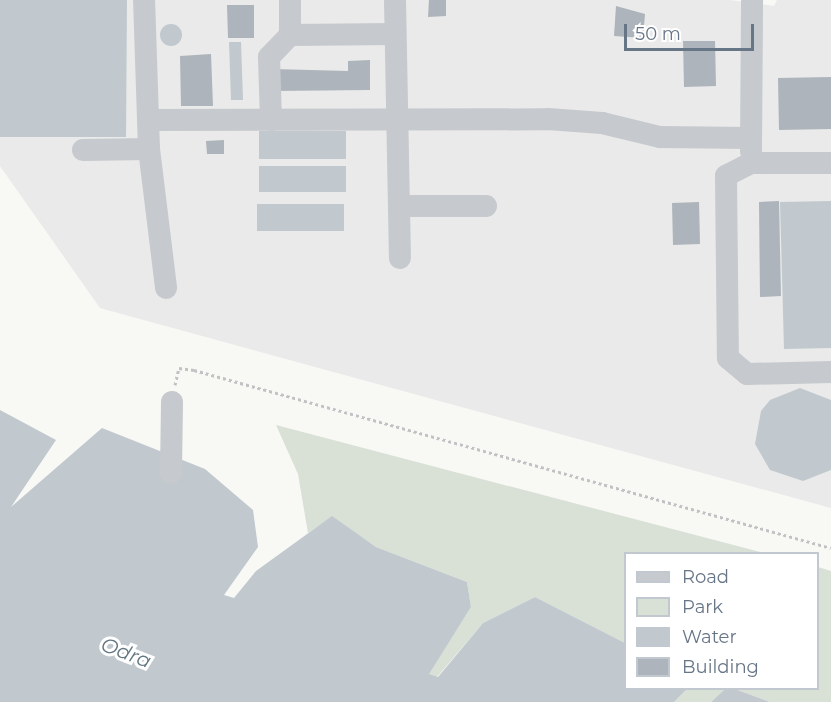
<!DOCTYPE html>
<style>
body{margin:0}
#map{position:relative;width:831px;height:702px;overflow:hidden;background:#f8f8f5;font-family:Montserrat,sans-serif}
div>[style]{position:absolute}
.built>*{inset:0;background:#e9eae9}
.green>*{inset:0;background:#d9e0d6}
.water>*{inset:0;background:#c1c9ce}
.round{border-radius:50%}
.building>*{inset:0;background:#adb4bb}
.path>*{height:3px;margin-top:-1.5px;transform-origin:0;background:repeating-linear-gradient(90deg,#c0c2c4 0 3px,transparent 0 6px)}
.minor>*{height:22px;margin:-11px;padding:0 11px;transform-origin:11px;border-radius:11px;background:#c6c9cd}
span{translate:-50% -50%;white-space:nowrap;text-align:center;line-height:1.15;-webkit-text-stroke:6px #fff;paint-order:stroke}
.water-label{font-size:20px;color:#637782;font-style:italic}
.legend{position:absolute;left:624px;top:552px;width:195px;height:138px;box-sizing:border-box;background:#fff;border:2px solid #c2c8cf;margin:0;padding:8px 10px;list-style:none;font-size:18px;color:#677687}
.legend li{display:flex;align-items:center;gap:12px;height:30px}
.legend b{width:30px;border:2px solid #c2c8cf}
.scale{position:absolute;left:624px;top:24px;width:130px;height:27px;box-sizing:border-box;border:3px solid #677687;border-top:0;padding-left:8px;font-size:18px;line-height:21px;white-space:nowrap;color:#677687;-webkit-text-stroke:4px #fff;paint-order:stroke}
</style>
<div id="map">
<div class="built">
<div style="clip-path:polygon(0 0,730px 0,774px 6px,777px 0,831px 0,831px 508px,100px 308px,0 166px)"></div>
</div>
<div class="green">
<div style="clip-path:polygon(276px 425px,764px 553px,626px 554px,625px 643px,535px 597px,483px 623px,437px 677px,428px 674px,471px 607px,467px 582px,376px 547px,332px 517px,308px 533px,298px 474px)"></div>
<div style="clip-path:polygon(818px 567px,831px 571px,831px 702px,770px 702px,735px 689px,818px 688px)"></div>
<div style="clip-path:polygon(687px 689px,687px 688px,725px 689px,711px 702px,674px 702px)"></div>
</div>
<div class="water">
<div style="clip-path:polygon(0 0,127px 0,126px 137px,0 137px)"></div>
<div class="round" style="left:160px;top:24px;width:22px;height:22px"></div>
<div style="clip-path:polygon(229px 42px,241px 42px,243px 100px,231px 100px)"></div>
<div style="clip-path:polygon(259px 131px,346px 131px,346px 159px,259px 159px)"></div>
<div style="clip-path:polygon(259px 166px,346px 166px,346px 192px,259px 192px)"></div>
<div style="clip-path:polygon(831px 201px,831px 348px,784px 349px,780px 202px)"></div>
<div style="clip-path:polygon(257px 204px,344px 204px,344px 231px,257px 231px)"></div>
<div style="clip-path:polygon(800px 388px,831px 400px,831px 470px,803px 481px,770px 470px,755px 444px,761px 411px,770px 400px)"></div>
<div style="clip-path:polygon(0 410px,56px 440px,11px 507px,102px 428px,205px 469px,253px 510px,258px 547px,224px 595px,234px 598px,256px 571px,332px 516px,376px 547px,467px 582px,471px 607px,429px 674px,438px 677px,483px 623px,535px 597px,625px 643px,626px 688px,687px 689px,674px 702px,0 702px)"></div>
<div style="clip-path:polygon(725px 689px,735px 689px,770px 702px,711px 702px)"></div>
</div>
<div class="building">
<div style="clip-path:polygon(429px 0,446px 0,446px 16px,428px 17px)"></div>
<div style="clip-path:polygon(227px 5px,254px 5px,254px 38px,228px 38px)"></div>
<div style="clip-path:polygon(616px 6px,645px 14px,643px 38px,614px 36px)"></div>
<div style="clip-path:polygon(683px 41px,715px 41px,716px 86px,684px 87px)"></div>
<div style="clip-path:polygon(211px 54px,213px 106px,181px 106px,180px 56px)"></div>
<div style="clip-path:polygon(370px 60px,370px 90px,272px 91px,272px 69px,348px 71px,348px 61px)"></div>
<div style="clip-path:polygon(831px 77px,831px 129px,779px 130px,778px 78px)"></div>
<div style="clip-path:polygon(224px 140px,224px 154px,207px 154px,206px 141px)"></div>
<div style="clip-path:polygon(779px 201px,781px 296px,760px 297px,759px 202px)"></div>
<div style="clip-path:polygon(699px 202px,700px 244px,673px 245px,672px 203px)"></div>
</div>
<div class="path">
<div style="left:175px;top:385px;width:17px;rotate:-77deg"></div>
<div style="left:179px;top:368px;width:15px;rotate:8deg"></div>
<div style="left:194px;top:370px;width:661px;rotate:15.61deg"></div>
</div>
<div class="minor">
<div style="left:290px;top:0;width:35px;rotate:90deg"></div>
<div style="left:290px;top:35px;width:105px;rotate:-0.5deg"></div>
<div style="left:395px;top:0;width:258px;rotate:88.9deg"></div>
<div style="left:150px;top:120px;width:398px;rotate:-0.1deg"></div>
<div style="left:548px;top:119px;width:54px;rotate:4.2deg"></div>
<div style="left:602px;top:123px;width:60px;rotate:13.6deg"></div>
<div style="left:660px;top:137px;width:91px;rotate:0.6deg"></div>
<div style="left:271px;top:120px;width:63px;rotate:-91.8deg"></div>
<div style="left:269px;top:57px;width:30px;rotate:-46deg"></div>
<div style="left:149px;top:149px;width:140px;rotate:83deg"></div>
<div style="left:83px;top:150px;width:66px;rotate:-0.9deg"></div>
<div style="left:149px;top:149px;width:149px;rotate:-91.9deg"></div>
<div style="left:751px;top:151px;width:151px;rotate:-89.6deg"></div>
<div style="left:831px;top:163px;width:80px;rotate:180deg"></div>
<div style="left:751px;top:163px;width:28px;rotate:153deg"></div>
<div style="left:726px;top:176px;width:182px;rotate:89.4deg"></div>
<div style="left:728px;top:358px;width:25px;rotate:40deg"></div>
<div style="left:747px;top:374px;width:84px;rotate:-1.4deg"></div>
<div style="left:402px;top:206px;width:84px"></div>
<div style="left:171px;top:473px;width:71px;rotate:-89.2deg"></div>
</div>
<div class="water-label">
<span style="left:126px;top:653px;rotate:21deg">Odra</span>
</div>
<ul class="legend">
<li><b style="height:8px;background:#c6c9cd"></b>Road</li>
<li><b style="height:16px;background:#d9e0d6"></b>Park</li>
<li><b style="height:16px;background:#c1c9ce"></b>Water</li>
<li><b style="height:16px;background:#adb4bb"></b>Building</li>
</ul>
<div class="scale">50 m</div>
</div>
